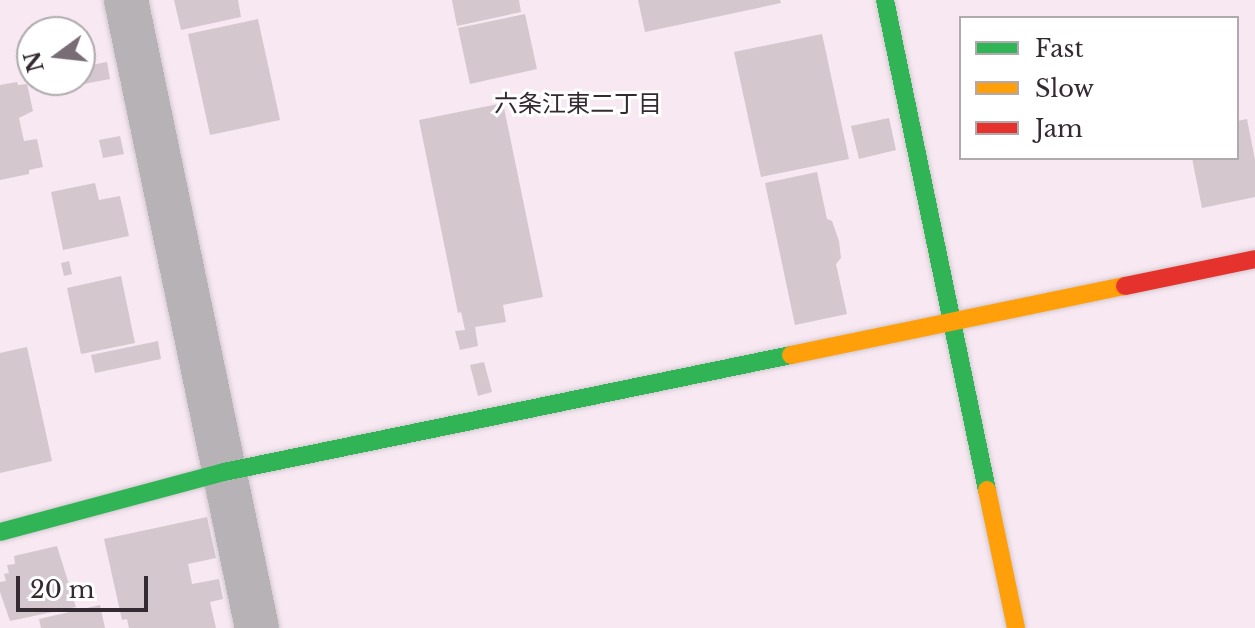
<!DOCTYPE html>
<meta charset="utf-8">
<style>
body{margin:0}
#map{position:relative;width:1255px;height:628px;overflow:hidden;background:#f7e8f2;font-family:"Libre Baskerville","Noto Sans JP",serif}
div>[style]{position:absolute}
.building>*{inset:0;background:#d4c7ce}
.roads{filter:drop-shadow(0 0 2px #d2c7ce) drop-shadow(0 0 2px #d2c7ce)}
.street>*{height:44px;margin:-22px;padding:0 22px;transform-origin:22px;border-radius:22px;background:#b6b2b6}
.fast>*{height:18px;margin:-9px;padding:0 9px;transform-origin:9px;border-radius:9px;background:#30b455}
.slow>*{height:18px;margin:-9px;padding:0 9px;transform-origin:9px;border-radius:9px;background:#ff9f0a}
.jam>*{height:18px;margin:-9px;padding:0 9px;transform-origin:9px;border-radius:9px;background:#e5322d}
span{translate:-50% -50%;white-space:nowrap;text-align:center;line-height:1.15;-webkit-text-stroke:6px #fff;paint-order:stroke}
.neighbourhood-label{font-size:24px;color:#342a31}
.legend{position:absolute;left:959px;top:16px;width:280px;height:144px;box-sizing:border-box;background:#fff;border:2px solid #aeaaad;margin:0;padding:10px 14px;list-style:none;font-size:24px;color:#342a31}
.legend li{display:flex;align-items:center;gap:16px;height:40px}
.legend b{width:40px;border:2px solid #aeaaad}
.north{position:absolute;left:16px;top:16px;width:80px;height:80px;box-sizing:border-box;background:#fff;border:2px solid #aeaaad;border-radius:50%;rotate:255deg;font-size:22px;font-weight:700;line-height:32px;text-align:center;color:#342a31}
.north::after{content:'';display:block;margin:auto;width:28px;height:36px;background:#786c75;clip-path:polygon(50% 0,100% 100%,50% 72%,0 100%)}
.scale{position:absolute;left:16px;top:576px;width:132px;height:36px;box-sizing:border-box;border:4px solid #342a31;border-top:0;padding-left:10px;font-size:24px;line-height:28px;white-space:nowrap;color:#342a31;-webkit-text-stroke:6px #fff;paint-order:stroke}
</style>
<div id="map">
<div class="building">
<div style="clip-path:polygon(174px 0,238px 0,241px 17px,181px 30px)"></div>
<div style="clip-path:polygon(452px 0,519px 0,521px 12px,457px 26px)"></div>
<div style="clip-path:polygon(638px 0,780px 0,781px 3px,645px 32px)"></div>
<div style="clip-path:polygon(525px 14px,537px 69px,470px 84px,458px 28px)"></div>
<div style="clip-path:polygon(258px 19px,280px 120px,210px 135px,188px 34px)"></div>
<div style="clip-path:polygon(822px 34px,849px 159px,761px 177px,734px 52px)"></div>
<div style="clip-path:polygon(107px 62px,110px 79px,62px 88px,61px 80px,80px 80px,80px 67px)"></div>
<div style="clip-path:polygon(17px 82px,18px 85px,27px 84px,33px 111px,19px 118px,24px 141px,37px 139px,43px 167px,29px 170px,29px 174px,0 180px,0 85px)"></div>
<div style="clip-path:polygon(503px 103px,543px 297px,503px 305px,506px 322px,475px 327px,478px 346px,460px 350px,455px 331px,465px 330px,461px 312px,458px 313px,419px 120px)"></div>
<div style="clip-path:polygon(889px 118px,896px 150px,859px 159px,851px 126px)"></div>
<div style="clip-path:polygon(1247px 119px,1255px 160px,1255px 197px,1202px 208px,1192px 158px,1237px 158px,1237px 121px)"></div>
<div style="clip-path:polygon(120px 136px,124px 154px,103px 158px,99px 140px)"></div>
<div style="clip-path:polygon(817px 172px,827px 219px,832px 221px,839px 241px,841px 258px,836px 264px,847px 314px,795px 325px,765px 183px)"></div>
<div style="clip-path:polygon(95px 183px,99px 200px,120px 196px,129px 236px,63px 250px,51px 192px)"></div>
<div style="clip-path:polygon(69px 261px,72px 274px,64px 276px,61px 263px)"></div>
<div style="clip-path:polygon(121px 276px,135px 343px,81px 354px,67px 288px)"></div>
<div style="clip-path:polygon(158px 341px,161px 359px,95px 373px,91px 355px)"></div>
<div style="clip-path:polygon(27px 347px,52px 461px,0 473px,0 353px)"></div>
<div style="clip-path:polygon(484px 362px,492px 392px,478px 396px,470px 365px)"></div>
<div style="clip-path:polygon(207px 517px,216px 558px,188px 564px,192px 584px,219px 579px,223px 599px,210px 602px,216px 628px,129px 628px,127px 619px,122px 620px,104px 539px)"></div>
<div style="clip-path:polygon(57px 546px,76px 607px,10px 621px,0 592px,0 582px,6px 581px,4px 574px,9px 573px,7px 565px,15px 564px,14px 556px)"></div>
<div style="clip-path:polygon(100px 605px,105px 628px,41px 628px,39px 619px)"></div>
</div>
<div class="roads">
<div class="street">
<div style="left:126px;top:0;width:642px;rotate:78.22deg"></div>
</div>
<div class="fast">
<div style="left:885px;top:0;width:501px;rotate:78.24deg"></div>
<div style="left:0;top:532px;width:232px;rotate:-15deg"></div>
<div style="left:224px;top:472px;width:579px;rotate:-11.66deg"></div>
</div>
<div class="slow">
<div style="left:791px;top:355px;width:341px;rotate:-11.7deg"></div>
<div style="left:987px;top:490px;width:141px;rotate:78.1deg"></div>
</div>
<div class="jam">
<div style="left:1125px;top:286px;width:133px;rotate:-11.7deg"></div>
</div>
</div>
<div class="neighbourhood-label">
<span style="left:578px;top:104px">六条江東二丁目</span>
</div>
<ul class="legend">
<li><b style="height:10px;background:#30b455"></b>Fast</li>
<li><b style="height:10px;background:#ff9f0a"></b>Slow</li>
<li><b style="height:10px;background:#e5322d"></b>Jam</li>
</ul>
<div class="north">N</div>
<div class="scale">20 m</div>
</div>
